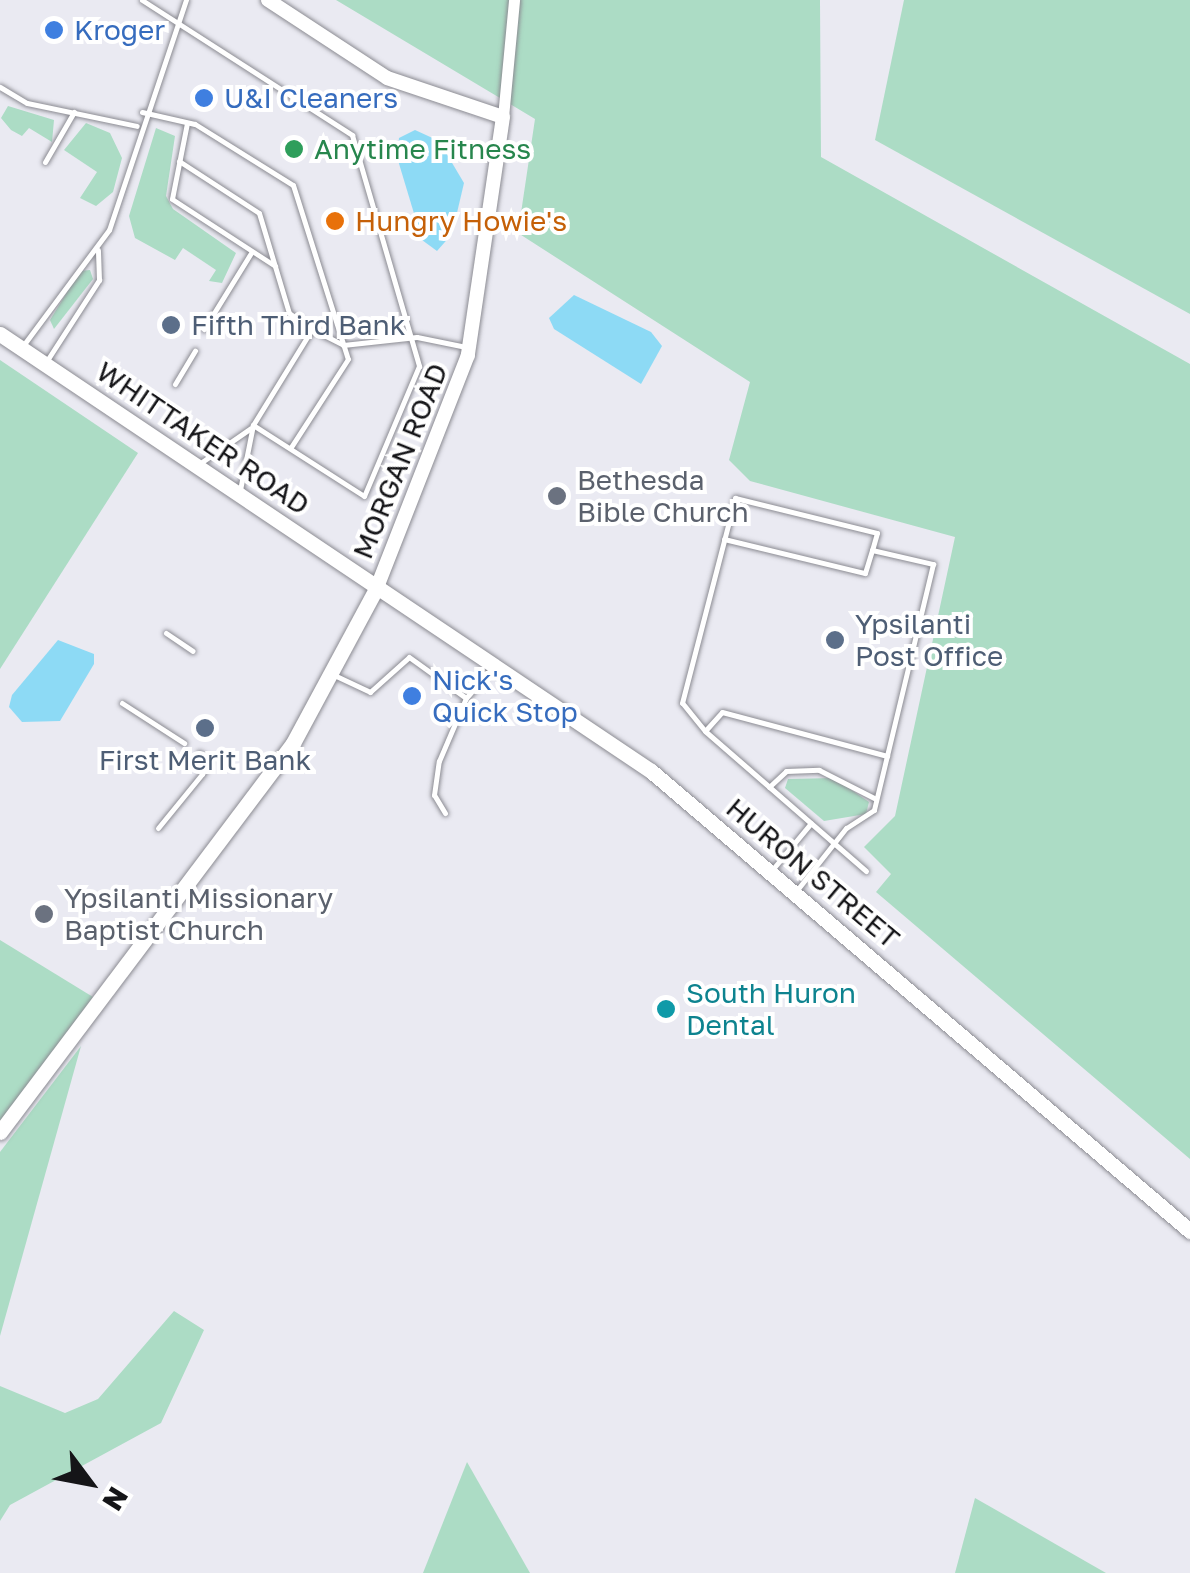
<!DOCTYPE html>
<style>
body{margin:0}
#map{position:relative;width:1190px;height:1573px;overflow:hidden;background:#eaeaf2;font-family:"Golos Text",sans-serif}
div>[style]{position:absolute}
.green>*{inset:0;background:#acdcc5}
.water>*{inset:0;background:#8ddaf5}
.roads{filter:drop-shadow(0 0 2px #8b8b92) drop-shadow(0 0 2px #8b8b92)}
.service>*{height:5px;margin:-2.5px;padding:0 2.5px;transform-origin:2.5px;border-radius:2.5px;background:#fff}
.minor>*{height:11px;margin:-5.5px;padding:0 5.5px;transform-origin:5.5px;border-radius:5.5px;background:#fff}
.tertiary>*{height:14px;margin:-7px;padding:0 7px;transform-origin:7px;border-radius:7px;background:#fff}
.secondary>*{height:15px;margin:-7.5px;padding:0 7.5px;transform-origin:7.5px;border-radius:7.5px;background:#fff}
.dots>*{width:28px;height:28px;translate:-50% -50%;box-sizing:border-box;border:5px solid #fff;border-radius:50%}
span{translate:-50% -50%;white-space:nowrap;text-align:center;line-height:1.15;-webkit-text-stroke:8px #fff;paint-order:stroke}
.shop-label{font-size:28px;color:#366cbe}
.left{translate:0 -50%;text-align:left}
.leisure-label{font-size:28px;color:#27864d}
.food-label{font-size:28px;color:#c56008}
.service-label{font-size:28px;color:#4e5e75}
.street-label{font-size:28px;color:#151518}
.worship-label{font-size:28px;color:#5b616d}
.culture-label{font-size:28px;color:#0d838f}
.north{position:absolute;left:40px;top:1433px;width:100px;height:100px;-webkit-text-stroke:8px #fff;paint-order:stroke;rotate:122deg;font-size:28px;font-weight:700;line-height:40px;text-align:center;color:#151518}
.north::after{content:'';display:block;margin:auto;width:35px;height:45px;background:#151518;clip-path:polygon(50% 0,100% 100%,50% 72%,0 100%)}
</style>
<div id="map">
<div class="green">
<div style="clip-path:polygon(336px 0,820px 0,821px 157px,1190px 364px,1190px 1159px,876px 892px,891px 874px,864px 847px,895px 816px,955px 537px,750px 481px,729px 460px,750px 382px,518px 233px,535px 119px)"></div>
<div style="clip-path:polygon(904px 0,1190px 0,1190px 314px,875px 140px)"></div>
<div style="clip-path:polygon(8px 106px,54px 120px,52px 142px,29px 128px,22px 136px,11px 130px,1px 118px)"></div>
<div style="clip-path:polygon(86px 123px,110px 133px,122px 158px,113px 192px,96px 206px,80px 198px,97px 172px,64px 150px)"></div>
<div style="clip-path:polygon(156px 128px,175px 136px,166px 196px,173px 209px,236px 253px,222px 283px,209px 281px,216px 270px,183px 248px,175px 260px,135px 238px,129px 216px)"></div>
<div style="clip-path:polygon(90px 270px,93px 279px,54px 329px,50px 320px,80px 271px)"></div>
<div style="clip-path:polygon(0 360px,138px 453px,0 669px)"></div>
<div style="clip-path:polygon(834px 778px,869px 802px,866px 814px,824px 821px,785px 788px,788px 779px)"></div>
<div style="clip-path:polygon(0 940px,93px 997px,0 1122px)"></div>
<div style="clip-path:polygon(81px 1046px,0 1336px,0 1152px)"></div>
<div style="clip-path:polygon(174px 1311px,204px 1330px,161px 1423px,10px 1505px,0 1521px,0 1386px,65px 1413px,98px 1399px)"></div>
<div style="clip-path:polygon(467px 1462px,530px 1573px,423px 1573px)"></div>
<div style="clip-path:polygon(975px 1498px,1106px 1573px,955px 1573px)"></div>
</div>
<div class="water">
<div style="clip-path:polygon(415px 130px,439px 141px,464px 183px,452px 234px,437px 251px,422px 240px,397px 157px,399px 138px)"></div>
<div style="clip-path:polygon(574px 295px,651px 332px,662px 346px,641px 384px,554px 329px,549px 318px)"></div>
<div style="clip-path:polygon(58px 640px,94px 654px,94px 664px,60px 721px,22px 722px,9px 707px,12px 695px)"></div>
</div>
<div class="roads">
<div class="service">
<div style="left:142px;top:0;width:250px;rotate:32.7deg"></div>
<div style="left:352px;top:135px;width:241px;rotate:73.8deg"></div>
<div style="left:419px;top:366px;width:141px;rotate:112.9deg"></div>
<div style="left:364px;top:496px;width:132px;rotate:-147.4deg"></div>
<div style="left:253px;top:425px;width:113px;rotate:-58.4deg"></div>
<div style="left:0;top:87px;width:31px;rotate:31deg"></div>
<div style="left:27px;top:103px;width:112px;rotate:11.8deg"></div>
<div style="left:142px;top:112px;width:54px;rotate:12.8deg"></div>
<div style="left:195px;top:124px;width:115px;rotate:31.9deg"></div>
<div style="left:293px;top:185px;width:182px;rotate:72.5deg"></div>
<div style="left:348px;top:359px;width:105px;rotate:122.9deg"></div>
<div style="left:187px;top:123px;width:77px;rotate:101.2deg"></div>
<div style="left:172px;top:199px;width:123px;rotate:33deg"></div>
<div style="left:179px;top:161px;width:95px;rotate:33deg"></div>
<div style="left:259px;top:213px;width:104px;rotate:73.3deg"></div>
<div style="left:289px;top:313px;width:28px;rotate:35deg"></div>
<div style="left:312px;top:329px;width:35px;rotate:27deg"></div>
<div style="left:343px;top:345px;width:74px;rotate:-6.2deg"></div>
<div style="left:417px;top:337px;width:50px;rotate:11.5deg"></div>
<div style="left:45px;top:162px;width:58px;rotate:-59.9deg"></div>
<div style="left:204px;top:329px;width:89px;rotate:-58.3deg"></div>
<div style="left:22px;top:347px;width:146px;rotate:-53.4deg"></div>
<div style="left:109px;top:230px;width:243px;rotate:-71.5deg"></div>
<div style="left:46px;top:362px;width:98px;rotate:-57.1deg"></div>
<div style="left:99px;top:280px;width:30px;rotate:-92deg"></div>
<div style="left:175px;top:384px;width:39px;rotate:-59deg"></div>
<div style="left:199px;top:464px;width:63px;rotate:-34.7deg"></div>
<div style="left:240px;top:490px;width:66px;rotate:-78.7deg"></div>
<div style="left:724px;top:539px;width:145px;rotate:13.6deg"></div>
<div style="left:865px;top:573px;width:24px;rotate:-73deg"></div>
<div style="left:166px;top:633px;width:32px;rotate:34deg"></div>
<div style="left:334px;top:675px;width:40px;rotate:25deg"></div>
<div style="left:370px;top:692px;width:52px;rotate:-41.9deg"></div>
<div style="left:409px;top:657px;width:70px;rotate:35.7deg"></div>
<div style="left:466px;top:698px;width:38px;rotate:-49deg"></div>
<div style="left:122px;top:703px;width:74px;rotate:32.8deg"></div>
<div style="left:705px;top:731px;width:36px;rotate:-129deg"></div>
<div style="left:682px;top:703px;width:212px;rotate:-75.5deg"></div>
<div style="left:735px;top:498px;width:146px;rotate:13.8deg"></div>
<div style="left:877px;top:533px;width:18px;rotate:106deg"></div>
<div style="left:872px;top:550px;width:63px;rotate:12.9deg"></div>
<div style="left:933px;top:564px;width:253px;rotate:103.5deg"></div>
<div style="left:874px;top:810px;width:33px;rotate:147deg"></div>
<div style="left:846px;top:828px;width:79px;rotate:128.3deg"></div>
<div style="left:769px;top:787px;width:23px;rotate:-43deg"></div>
<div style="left:786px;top:771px;width:33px;rotate:-2deg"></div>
<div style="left:819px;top:770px;width:64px;rotate:27deg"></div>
<div style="left:445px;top:813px;width:21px;rotate:-121deg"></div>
<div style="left:434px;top:795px;width:34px;rotate:-82deg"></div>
<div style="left:439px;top:761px;width:69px;rotate:-66.8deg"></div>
<div style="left:158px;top:828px;width:70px;rotate:-50.8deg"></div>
<div style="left:202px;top:774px;width:16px;rotate:-63deg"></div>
<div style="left:209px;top:760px;width:12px;rotate:-145deg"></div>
<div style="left:772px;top:870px;width:61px;rotate:-50.3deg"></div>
<div style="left:866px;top:871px;width:213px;rotate:-139deg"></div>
<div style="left:705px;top:731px;width:25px;rotate:-48deg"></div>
<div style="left:722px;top:712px;width:171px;rotate:14.9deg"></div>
</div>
<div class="minor">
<div style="left:503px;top:117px;width:118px;rotate:-84.6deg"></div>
</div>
<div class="tertiary">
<div style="left:268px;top:0;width:142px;rotate:33.2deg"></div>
<div style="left:387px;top:78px;width:122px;rotate:18.6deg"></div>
<div style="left:503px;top:117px;width:241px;rotate:98.4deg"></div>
<div style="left:468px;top:355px;width:247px;rotate:111.4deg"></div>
</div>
<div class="secondary">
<div style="left:0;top:334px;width:784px;rotate:33.87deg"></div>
<div style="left:651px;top:771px;width:709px;rotate:40.48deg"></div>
<div style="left:0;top:1132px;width:487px;rotate:-53deg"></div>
<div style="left:293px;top:743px;width:179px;rotate:-61.7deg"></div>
</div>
</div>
<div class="dots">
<div style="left:54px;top:30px;background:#3f7fe0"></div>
<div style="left:204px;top:98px;background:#3f7fe0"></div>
<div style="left:294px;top:149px;background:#2e9e5b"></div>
<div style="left:335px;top:221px;background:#e8710a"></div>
<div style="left:171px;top:325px;background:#5c6f8a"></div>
<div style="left:557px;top:496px;background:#6b7280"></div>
<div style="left:835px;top:640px;background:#5c6f8a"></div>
<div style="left:412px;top:696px;background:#3f7fe0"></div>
<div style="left:205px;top:728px;background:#5c6f8a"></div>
<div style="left:44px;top:914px;background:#6b7280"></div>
<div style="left:666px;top:1009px;background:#0f9aa8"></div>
</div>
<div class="shop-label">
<span class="left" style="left:74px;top:30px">Kroger</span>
<span class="left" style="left:224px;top:98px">U&amp;I Cleaners</span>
<span class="left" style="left:432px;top:696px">Nick's<br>Quick Stop</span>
</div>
<div class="leisure-label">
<span class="left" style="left:314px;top:149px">Anytime Fitness</span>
</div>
<div class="food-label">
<span class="left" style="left:355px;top:221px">Hungry Howie's</span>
</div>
<div class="service-label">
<span class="left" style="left:191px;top:325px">Fifth Third Bank</span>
<span class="left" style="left:855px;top:640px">Ypsilanti<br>Post Office</span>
<span style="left:205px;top:760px">First Merit Bank</span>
</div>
<div class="street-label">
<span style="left:203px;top:438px;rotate:34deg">WHITTAKER ROAD</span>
<span style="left:400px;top:461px;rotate:-68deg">MORGAN ROAD</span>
<span style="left:813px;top:873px;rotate:40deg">HURON STREET</span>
</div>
<div class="worship-label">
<span class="left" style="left:577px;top:496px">Bethesda<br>Bible Church</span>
<span class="left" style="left:64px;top:914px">Ypsilanti Missionary<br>Baptist Church</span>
</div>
<div class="culture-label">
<span class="left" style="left:686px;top:1009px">South Huron<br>Dental</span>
</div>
<div class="north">N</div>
</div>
